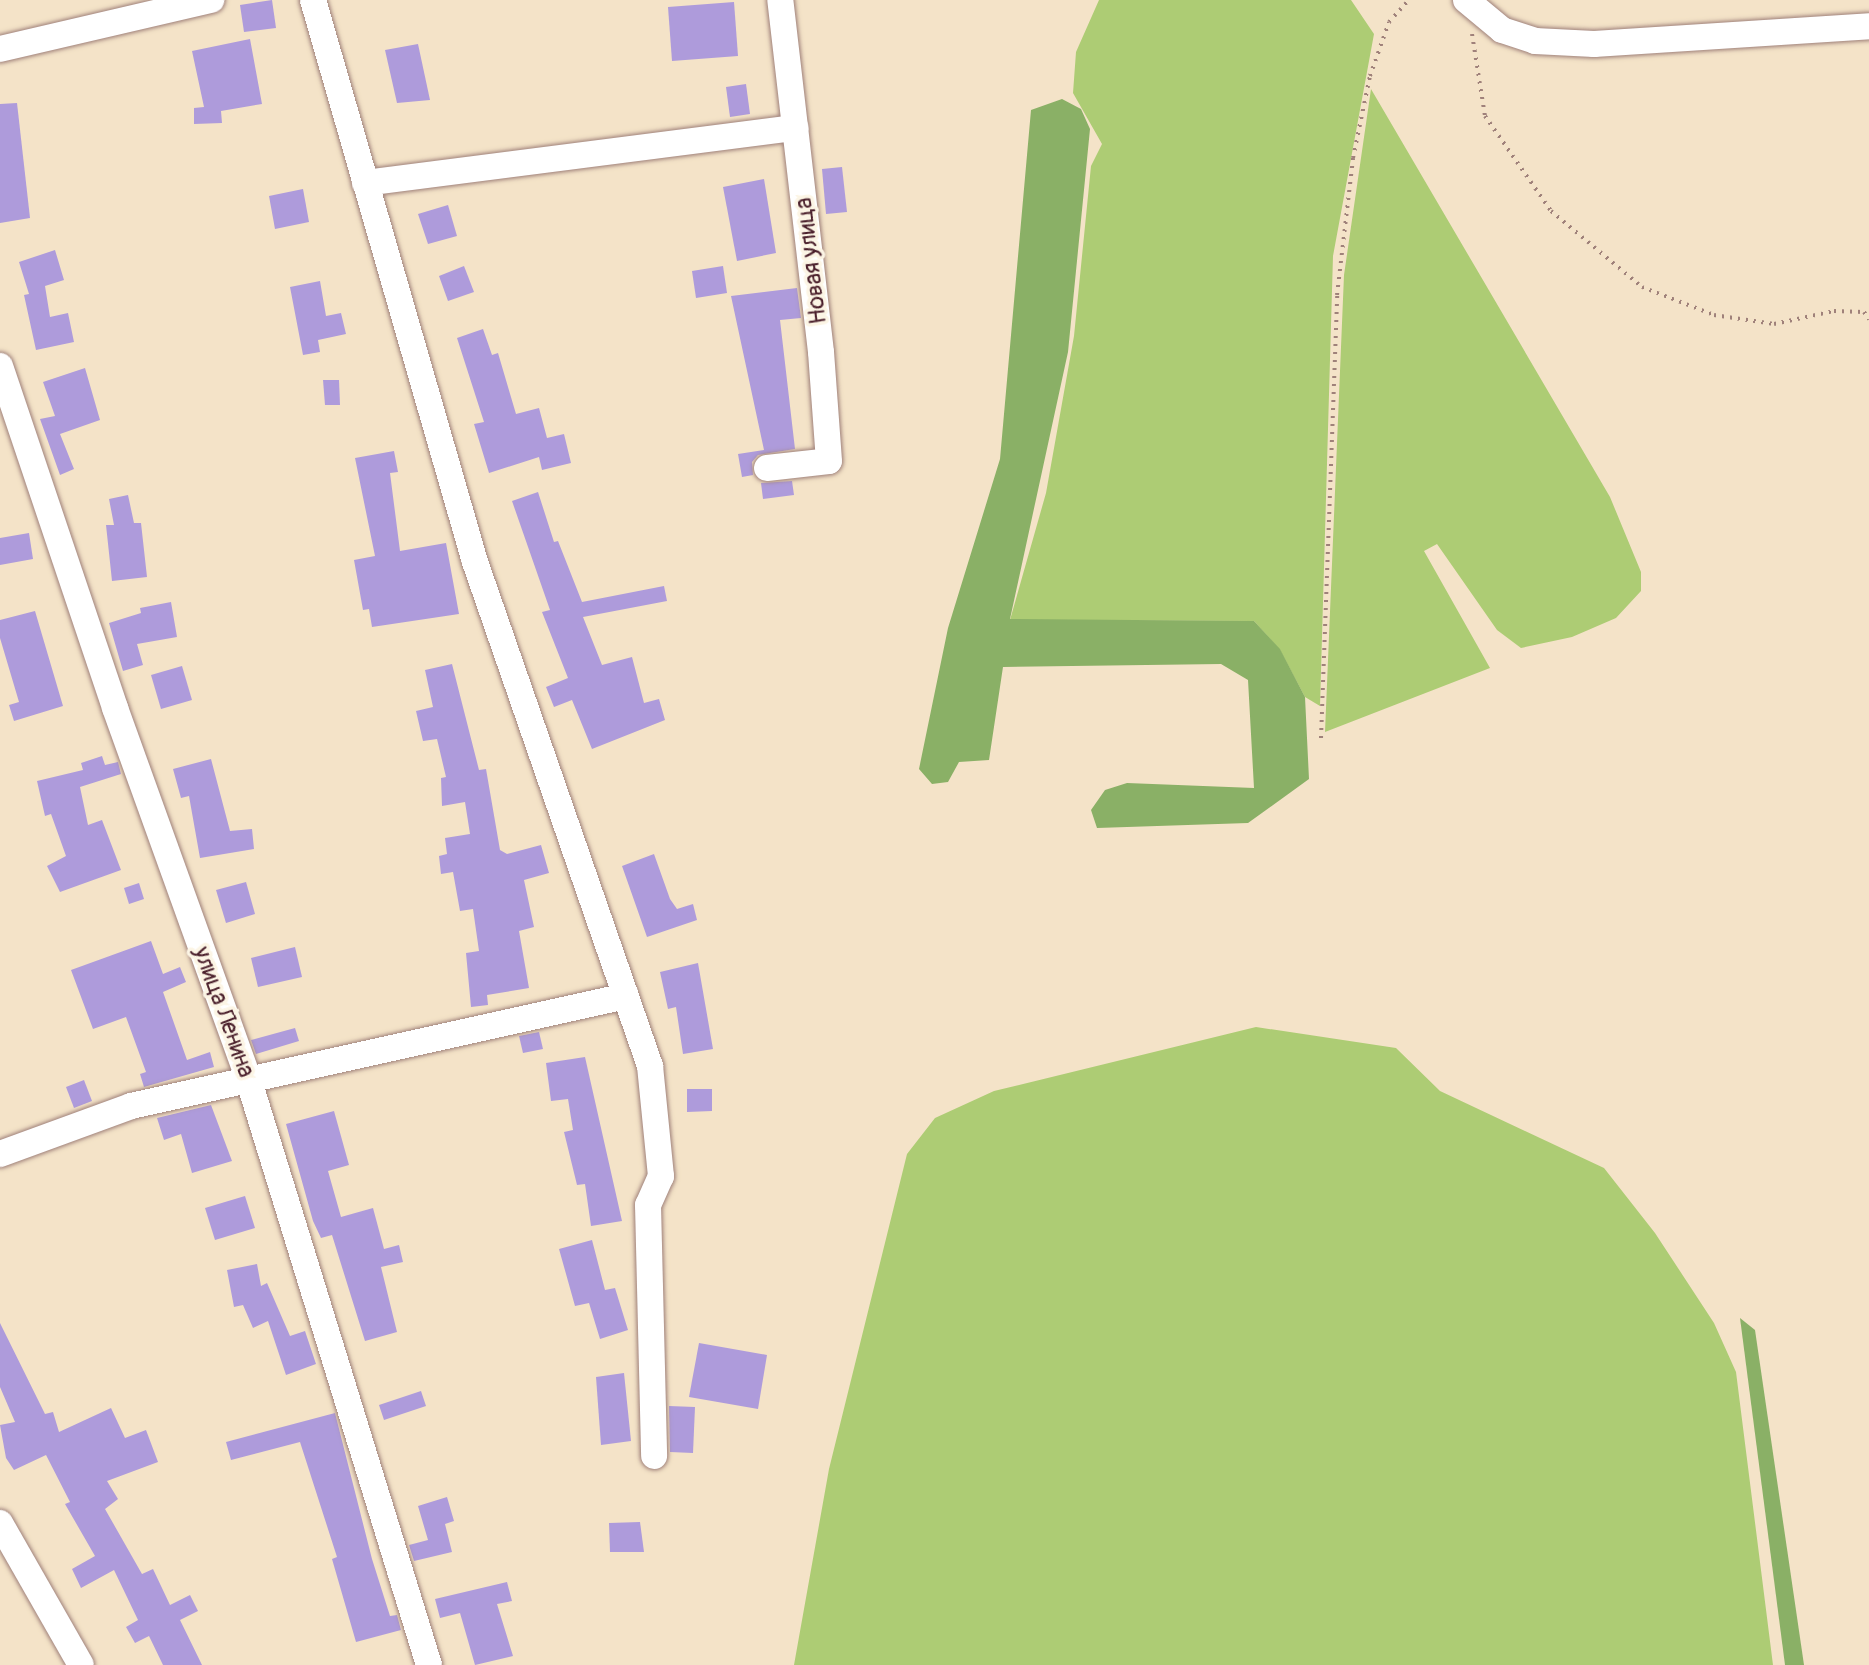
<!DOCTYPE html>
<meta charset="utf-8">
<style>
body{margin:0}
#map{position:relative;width:1869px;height:1665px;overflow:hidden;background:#f4e3c8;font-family:Pangolin,sans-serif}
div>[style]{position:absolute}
.green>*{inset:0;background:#adcc74}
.forest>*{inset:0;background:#8ab066}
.building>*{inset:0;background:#ae9bdb}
.path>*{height:4px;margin-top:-2px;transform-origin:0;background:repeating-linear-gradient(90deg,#9f817a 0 2px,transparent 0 8px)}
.roads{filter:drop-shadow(0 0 2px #9f817a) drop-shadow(0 0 2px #9f817a)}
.minor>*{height:26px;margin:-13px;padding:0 13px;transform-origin:13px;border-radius:13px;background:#fff}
span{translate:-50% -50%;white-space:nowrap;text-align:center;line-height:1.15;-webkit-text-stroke:7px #fcf5e5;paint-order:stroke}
.street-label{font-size:24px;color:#4a1f2b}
</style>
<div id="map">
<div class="green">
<div style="clip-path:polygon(1099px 0,1351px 0,1374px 34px,1333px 256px,1320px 706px,1305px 697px,1280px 650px,1254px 621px,1010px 620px,1046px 493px,1074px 336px,1091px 166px,1102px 144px,1073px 93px,1076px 52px)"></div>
<div style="clip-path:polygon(1371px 89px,1610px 497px,1641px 572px,1641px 591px,1616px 618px,1572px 637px,1521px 648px,1497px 630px,1437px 544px,1424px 551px,1490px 668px,1325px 732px,1344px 275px)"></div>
<div style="clip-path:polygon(1256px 1027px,1396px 1048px,1440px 1091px,1604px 1168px,1655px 1233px,1714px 1323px,1736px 1372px,1773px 1665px,794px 1665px,829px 1469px,907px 1154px,935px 1118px,994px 1091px)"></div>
</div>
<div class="forest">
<div style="clip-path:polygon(1062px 99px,1081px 109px,1090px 129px,1068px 352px,1010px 619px,1254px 621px,1280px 649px,1305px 697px,1309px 779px,1248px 823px,1097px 828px,1091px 810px,1105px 790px,1127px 783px,1254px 788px,1248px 680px,1221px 664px,1003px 667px,989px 760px,959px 762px,948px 782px,932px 784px,919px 769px,948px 628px,1000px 459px,1031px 110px)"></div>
<div style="clip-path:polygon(1740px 1318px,1755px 1330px,1804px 1665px,1785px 1665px)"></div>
</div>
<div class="building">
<div style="clip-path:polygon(272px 0,276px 28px,244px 32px,240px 5px)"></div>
<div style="clip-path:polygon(734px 2px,738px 56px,672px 61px,668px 7px)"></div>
<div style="clip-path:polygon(250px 39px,262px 104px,221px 111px,222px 123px,194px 124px,194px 108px,204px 107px,192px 51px)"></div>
<div style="clip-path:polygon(418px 44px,430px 100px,397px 103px,385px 50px)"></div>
<div style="clip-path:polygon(746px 84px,750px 114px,730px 117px,726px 87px)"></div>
<div style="clip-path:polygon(17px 103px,30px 218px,0 223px,0 104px)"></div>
<div style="clip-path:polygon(842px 167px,847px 212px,826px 214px,822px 169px)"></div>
<div style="clip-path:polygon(764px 179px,776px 253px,737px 261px,723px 187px)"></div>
<div style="clip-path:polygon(303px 189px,309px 222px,275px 229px,269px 196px)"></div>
<div style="clip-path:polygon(448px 205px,457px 236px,428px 244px,418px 214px)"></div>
<div style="clip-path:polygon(55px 250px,64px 280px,45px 286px,50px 317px,68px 313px,74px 342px,36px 350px,24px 295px,29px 294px,19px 262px)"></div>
<div style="clip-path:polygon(464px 266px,474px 292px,448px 301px,439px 276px)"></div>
<div style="clip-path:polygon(723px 266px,727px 293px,696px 298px,692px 271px)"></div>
<div style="clip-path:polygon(320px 281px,326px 316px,341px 313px,346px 334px,318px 340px,320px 352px,303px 355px,290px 287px)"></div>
<div style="clip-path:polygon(797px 288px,801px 318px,780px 320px,795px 449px,758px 455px,752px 462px,753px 475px,742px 477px,738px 454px,764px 450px,731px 296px)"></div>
<div style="clip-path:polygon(483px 329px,492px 355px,498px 353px,516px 414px,539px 408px,547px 438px,564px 434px,571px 463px,542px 470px,539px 457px,489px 473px,474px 424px,484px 422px,457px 338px)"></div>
<div style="clip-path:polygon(85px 368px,100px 420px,60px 434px,74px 469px,60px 475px,40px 419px,55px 416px,43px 382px)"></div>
<div style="clip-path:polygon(323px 380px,339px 380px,340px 405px,325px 405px)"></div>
<div style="clip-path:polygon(394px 451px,398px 472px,390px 473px,400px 551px,446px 543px,459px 614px,372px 627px,369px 609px,363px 610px,354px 560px,375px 556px,355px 458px)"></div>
<div style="clip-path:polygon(792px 481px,794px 495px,763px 499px,761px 483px)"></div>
<div style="clip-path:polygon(538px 492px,554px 542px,558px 541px,582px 602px,664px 586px,667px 601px,583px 617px,602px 665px,632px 657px,644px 703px,659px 699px,665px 720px,592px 749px,572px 700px,554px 707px,546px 687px,568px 678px,542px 612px,550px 610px,512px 501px)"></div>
<div style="clip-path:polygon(128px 495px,134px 523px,141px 523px,147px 577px,112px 581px,106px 525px,114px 525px,109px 499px)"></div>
<div style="clip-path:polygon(29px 533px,33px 559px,0 565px,0 538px)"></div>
<div style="clip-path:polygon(171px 602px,177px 637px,137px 644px,143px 665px,123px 671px,109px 623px,141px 613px,140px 608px)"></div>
<div style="clip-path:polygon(35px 611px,63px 706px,14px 721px,9px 705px,19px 702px,0 638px,0 620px)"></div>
<div style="clip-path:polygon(452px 664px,479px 770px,486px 769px,500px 850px,507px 854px,541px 845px,549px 873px,524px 880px,534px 927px,519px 931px,529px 988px,487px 995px,488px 1005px,471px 1007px,466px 953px,479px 951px,473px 909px,460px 911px,453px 872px,441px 874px,439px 856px,447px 854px,445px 838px,470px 834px,465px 802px,442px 806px,441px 778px,446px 777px,437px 739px,423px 741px,416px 711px,433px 707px,425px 670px)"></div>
<div style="clip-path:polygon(182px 666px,192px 700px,161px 709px,151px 675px)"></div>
<div style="clip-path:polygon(102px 756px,105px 765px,118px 762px,121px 774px,80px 787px,88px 825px,102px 820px,121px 870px,60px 892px,47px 866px,66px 856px,51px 814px,45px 816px,37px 781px,83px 770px,81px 763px)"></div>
<div style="clip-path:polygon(211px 759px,230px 831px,252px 829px,254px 849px,200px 858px,189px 796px,181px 798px,173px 769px)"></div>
<div style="clip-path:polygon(654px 854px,670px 899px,677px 909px,693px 904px,697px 920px,647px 937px,622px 866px)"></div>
<div style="clip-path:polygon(246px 882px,255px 914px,226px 923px,216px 890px)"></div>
<div style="clip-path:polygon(139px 883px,144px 899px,129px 904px,124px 888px)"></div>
<div style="clip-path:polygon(151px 941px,163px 974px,180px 967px,186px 982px,163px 992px,187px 1060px,210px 1052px,214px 1067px,144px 1087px,140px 1074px,146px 1072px,126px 1017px,93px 1029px,71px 970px)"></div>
<div style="clip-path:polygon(295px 947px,302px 977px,258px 987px,251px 958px)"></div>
<div style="clip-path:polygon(698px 963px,713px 1049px,683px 1054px,676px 1007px,668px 1009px,660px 972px)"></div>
<div style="clip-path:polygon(295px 1028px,299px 1041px,256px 1054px,251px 1040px)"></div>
<div style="clip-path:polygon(539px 1032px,543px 1049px,523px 1053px,519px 1036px)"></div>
<div style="clip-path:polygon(585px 1057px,622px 1221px,591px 1226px,585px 1184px,577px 1185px,564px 1132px,573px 1130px,568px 1099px,551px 1101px,546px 1063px)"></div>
<div style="clip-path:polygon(84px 1080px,92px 1101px,74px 1108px,66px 1087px)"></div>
<div style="clip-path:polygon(687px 1089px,712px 1089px,712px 1111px,687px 1112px)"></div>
<div style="clip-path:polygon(211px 1105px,232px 1161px,192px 1173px,181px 1134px,164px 1140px,157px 1118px)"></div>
<div style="clip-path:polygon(334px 1111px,349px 1165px,328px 1171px,341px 1217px,373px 1208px,384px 1249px,399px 1245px,403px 1262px,381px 1267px,397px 1332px,365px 1341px,332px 1235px,321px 1238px,313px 1221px,286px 1124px)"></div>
<div style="clip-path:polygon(245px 1196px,255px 1228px,215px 1240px,205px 1208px)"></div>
<div style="clip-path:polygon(592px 1240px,605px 1290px,615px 1288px,628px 1330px,600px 1339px,589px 1303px,575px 1306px,559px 1249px)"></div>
<div style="clip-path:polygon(257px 1264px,261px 1286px,267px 1283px,290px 1336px,305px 1331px,316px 1364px,286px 1375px,268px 1321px,253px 1328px,243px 1305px,234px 1307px,227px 1270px)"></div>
<div style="clip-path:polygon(0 1323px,45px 1414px,53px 1412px,59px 1432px,111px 1408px,125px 1438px,146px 1430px,158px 1462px,107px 1481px,118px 1499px,105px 1509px,142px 1574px,153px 1569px,170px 1605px,190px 1595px,198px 1611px,180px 1620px,202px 1665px,163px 1665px,149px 1636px,135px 1643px,126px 1627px,138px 1620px,114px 1570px,81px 1588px,72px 1569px,95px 1556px,65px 1504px,70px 1502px,46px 1455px,14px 1470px,6px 1458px,0 1425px,15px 1422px,0 1387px)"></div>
<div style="clip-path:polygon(699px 1343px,767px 1355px,758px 1409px,689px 1397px)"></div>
<div style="clip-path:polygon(624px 1373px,631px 1441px,601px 1445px,596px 1377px)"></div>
<div style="clip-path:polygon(421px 1391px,426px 1406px,384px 1420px,379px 1405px)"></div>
<div style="clip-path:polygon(669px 1406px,695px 1407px,693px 1453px,670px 1452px)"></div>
<div style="clip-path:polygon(335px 1413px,372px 1559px,390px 1616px,397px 1615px,401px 1630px,356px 1642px,332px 1559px,337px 1557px,300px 1442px,231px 1460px,226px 1442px)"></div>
<div style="clip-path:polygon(447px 1497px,454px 1521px,445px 1524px,452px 1552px,414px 1561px,409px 1545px,428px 1540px,418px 1506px)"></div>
<div style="clip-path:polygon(640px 1522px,644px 1552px,610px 1552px,609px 1523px)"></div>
<div style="clip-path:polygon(507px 1582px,512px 1601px,497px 1604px,513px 1656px,475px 1665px,460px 1613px,440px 1618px,435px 1599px)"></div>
</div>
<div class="path">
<div style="left:1472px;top:34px;width:83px;rotate:81deg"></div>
<div style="left:1485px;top:116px;width:116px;rotate:55.2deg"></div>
<div style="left:1551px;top:211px;width:119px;rotate:39.9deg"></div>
<div style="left:1642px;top:287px;width:77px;rotate:21.3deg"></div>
<div style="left:1714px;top:315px;width:61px;rotate:8.5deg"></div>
<div style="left:1774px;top:324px;width:61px;rotate:-12.2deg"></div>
<div style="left:1834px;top:311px;width:30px;rotate:2deg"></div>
<div style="left:1864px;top:312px;width:9px;rotate:54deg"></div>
<div style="left:1321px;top:738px;width:443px;rotate:-87.9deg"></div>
<div style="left:1337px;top:295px;width:138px;rotate:-83.3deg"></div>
<div style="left:1353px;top:158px;width:84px;rotate:-78.3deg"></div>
<div style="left:1370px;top:76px;width:57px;rotate:-70.6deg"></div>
<div style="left:1389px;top:22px;width:30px;rotate:-48deg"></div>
</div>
<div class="roads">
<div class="minor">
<div style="left:313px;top:0;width:585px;rotate:73.92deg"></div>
<div style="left:475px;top:562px;width:534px;rotate:70.85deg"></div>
<div style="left:650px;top:1066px;width:111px;rotate:84.3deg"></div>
<div style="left:661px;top:1176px;width:32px;rotate:114deg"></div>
<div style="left:648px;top:1205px;width:251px;rotate:88.6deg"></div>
<div style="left:1466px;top:0;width:47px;rotate:39.8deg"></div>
<div style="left:1502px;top:30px;width:35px;rotate:18deg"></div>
<div style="left:1535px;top:41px;width:59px;rotate:2.9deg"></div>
<div style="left:1594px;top:44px;width:276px;rotate:-3.7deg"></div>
<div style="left:0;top:49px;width:217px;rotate:-13.1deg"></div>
<div style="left:365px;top:183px;width:434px;rotate:-7.3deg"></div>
<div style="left:0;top:366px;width:361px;rotate:71.4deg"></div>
<div style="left:115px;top:708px;width:396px;rotate:70.2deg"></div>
<div style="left:249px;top:1081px;width:611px;rotate:72.87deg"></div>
<div style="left:767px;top:468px;width:62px;rotate:-6.4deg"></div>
<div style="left:829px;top:461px;width:109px;rotate:-94.2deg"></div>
<div style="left:821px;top:352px;width:354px;rotate:-96.6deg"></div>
<div style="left:0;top:1154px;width:140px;rotate:-20.1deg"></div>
<div style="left:131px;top:1106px;width:507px;rotate:-12.53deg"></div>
<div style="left:0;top:1523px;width:163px;rotate:60.3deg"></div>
</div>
</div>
<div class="street-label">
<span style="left:811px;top:261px;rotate:-97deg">Новая улица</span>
<span style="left:224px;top:1012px;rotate:70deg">улица Ленина</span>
</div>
</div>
